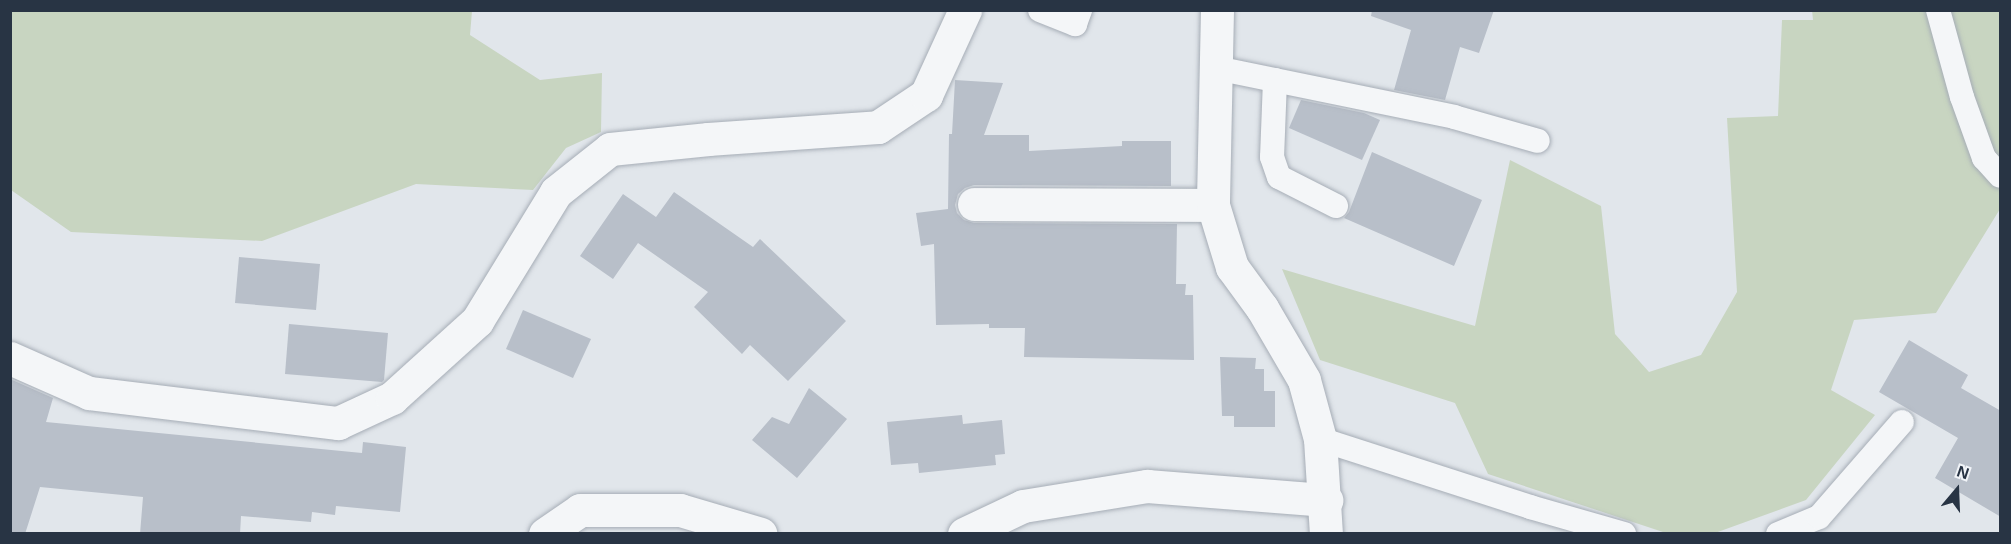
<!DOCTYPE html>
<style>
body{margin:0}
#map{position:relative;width:2011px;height:544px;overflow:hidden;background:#e1e6eb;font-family:Helvetica,sans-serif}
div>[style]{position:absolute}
.green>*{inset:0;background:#c8d5c1}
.building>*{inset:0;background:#b8bfc9}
.roads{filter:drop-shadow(0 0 2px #a6adb6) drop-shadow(0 0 2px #a6adb6)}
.service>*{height:24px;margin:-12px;padding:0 12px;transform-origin:12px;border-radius:12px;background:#f4f6f8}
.minor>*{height:33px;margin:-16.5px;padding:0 16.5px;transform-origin:16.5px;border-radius:16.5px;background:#f4f6f8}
.tertiary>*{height:33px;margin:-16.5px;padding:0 16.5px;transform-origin:16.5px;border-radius:16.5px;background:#f4f6f8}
span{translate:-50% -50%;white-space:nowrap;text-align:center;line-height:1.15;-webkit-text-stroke:6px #f1f4f8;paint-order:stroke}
.frame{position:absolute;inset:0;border:12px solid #283444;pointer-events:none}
.north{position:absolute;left:1927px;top:460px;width:60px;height:60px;-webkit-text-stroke:4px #f1f4f8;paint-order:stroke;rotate:19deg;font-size:16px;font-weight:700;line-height:24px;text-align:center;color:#283444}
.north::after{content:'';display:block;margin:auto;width:21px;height:27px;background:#283444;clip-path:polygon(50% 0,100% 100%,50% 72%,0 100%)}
</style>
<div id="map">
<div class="green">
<div style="clip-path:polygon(11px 10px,472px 11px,470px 35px,540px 80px,602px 73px,601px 132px,566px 148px,533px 190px,416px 184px,262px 241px,71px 232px,11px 190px)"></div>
<div style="clip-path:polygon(1812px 10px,2000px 11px,2000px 209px,1936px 313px,1854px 320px,1831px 390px,1875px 415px,1806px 500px,1715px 533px,1666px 533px,1488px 474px,1455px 403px,1320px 360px,1282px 269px,1475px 326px,1510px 160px,1601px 206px,1615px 334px,1649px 372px,1701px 355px,1737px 292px,1727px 118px,1778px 116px,1782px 20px,1813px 20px)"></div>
</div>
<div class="building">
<div style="clip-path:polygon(1372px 10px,1494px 10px,1479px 53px,1460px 47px,1445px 100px,1394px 90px,1411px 30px,1371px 16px)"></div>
<div style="clip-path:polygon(955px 80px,1003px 83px,984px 135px,1029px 135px,1029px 151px,1122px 146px,1122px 141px,1171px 141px,1171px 186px,974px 185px,965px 188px,958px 194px,955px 205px,957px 213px,964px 220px,974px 223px,1177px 224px,1176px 284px,1186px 284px,1185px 295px,1193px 295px,1194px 360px,1024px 357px,1025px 328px,989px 328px,989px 324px,936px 325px,934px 244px,921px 246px,916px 213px,948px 209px,949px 134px,952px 134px)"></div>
<div style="clip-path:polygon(1301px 100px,1364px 113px,1380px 120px,1362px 160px,1289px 128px)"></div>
<div style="clip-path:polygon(1372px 152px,1482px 200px,1454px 266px,1344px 218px,1349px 212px)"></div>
<div style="clip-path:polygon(674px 192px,753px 247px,760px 239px,846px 321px,788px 381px,750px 345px,742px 354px,694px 307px,708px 292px,638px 243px,613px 279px,580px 256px,623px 194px,656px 217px)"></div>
<div style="clip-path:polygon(239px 257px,320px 264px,316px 310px,235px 303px)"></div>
<div style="clip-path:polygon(523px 310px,591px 339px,573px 378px,506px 349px)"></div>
<div style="clip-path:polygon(289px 324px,388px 333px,384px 380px,382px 382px,285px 374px)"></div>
<div style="clip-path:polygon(1909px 340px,1968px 375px,1961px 388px,2001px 411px,2001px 517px,1935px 478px,1958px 438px,1879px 392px)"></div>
<div style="clip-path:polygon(1220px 357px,1256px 358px,1255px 369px,1264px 369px,1264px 391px,1275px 391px,1275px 427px,1234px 427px,1234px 416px,1222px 416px)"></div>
<div style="clip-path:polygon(10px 379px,53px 398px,46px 422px,362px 453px,363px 442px,406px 447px,400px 512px,336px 506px,335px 515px,312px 512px,311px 522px,241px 516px,240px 534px,140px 534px,143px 497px,40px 487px,25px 534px,10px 534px)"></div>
<div style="clip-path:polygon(809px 388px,847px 419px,797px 478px,752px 440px,772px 417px,789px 424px)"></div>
<div style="clip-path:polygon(962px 415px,963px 424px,1002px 420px,1005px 454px,995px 455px,996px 465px,919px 473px,918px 463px,891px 465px,887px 422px)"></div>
</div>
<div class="roads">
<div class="service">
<div style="left:1040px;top:10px;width:38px;rotate:22deg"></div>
<div style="left:1075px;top:24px;width:15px;rotate:-70deg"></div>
<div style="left:1938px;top:10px;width:90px;rotate:74.6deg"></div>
<div style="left:1962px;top:97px;width:65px;rotate:70.2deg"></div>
<div style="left:1984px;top:158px;width:24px;rotate:48deg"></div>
<div style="left:1216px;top:68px;width:243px;rotate:11.6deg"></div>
<div style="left:1454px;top:117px;width:87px;rotate:15.9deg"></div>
<div style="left:1275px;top:80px;width:77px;rotate:92.2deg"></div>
<div style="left:1272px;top:157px;width:21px;rotate:71deg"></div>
<div style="left:1279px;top:177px;width:64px;rotate:27deg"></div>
<div style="left:1320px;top:439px;width:221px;rotate:17.9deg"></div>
<div style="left:1530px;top:507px;width:98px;rotate:16deg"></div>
<div style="left:1778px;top:534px;width:44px;rotate:-22.5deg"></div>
<div style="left:1819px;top:517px;width:126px;rotate:-48.9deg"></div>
</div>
<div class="minor">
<div style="left:974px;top:204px;width:239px;rotate:0.2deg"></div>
<div style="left:10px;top:358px;width:86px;rotate:23.9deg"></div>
<div style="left:89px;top:393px;width:251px;rotate:6.9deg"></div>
<div style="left:338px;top:423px;width:60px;rotate:-24.8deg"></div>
<div style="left:392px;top:398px;width:115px;rotate:-42.2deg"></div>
<div style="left:477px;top:321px;width:151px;rotate:-58.5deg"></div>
<div style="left:556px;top:192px;width:69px;rotate:-38.5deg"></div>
<div style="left:610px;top:149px;width:99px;rotate:-5.8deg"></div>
<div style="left:708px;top:139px;width:170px;rotate:-4deg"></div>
<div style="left:878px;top:127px;width:58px;rotate:-33.7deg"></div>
<div style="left:926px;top:95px;width:94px;rotate:-65.4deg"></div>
<div style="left:545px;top:534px;width:42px;rotate:-34.4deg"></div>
<div style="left:580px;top:510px;width:100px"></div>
<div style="left:680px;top:510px;width:84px;rotate:16.5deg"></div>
<div style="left:964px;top:534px;width:65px;rotate:-25.4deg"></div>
<div style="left:1023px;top:506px;width:126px;rotate:-9.2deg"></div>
<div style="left:1147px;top:486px;width:180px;rotate:4.5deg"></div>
</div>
<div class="tertiary">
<div style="left:1217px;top:10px;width:195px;rotate:91.2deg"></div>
<div style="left:1213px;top:205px;width:65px;rotate:73deg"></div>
<div style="left:1232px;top:267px;width:51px;rotate:53.8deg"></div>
<div style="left:1262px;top:308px;width:83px;rotate:59.7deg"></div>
<div style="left:1304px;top:380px;width:61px;rotate:74.8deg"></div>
<div style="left:1320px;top:439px;width:95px;rotate:86.4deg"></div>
</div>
</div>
<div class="frame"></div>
<div class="north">N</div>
</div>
